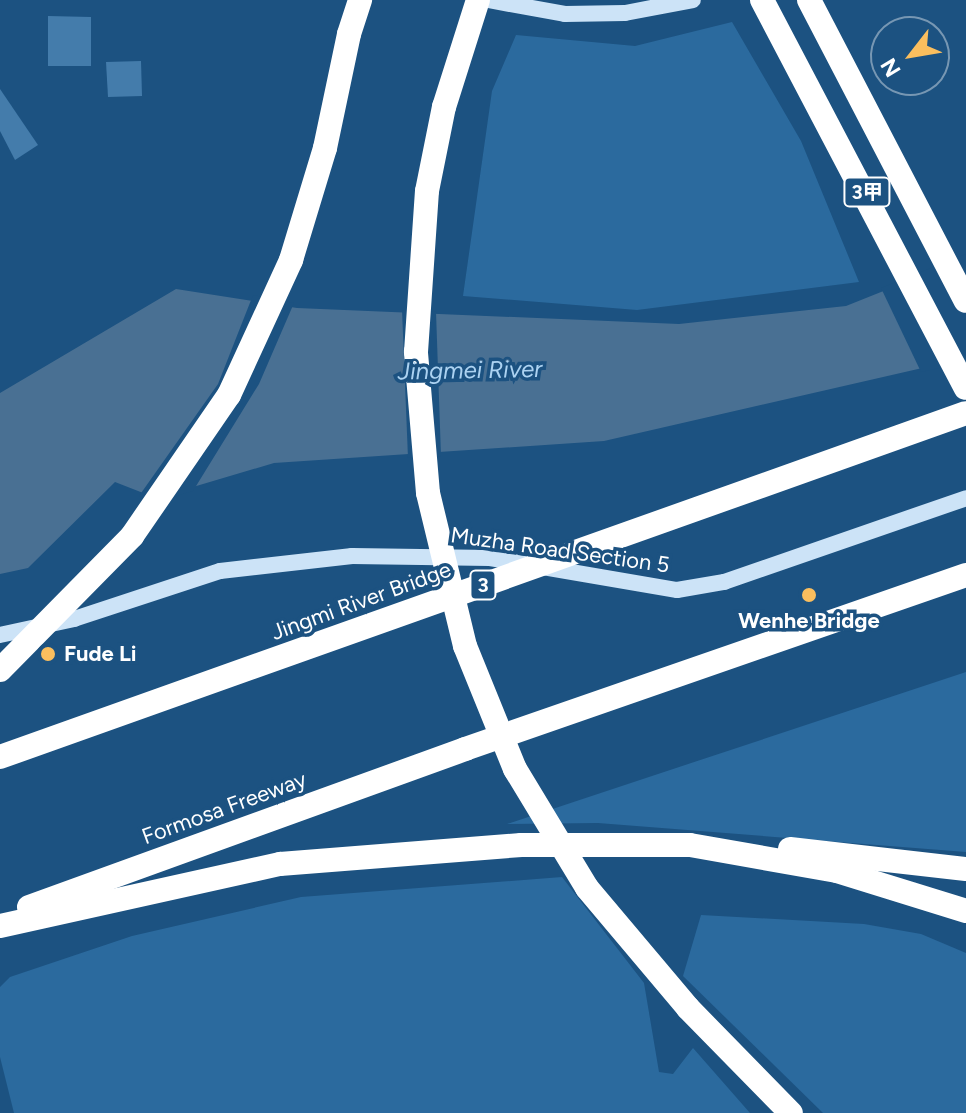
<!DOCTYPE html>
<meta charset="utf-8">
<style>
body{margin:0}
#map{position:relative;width:966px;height:1113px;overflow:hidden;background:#1c5281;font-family:Figtree,"Noto Sans TC",sans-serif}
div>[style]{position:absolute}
.green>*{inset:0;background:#2b6a9e}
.water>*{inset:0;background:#497093}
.pier>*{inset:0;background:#1c5281}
.building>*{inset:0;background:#447cab}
.secondary>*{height:16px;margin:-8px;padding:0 8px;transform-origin:8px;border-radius:8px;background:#cce3f7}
.highway>*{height:24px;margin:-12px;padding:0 12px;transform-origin:12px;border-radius:12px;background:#fff}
.highway-bridge>*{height:24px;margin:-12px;padding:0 12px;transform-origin:12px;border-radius:12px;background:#fff}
.dots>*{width:22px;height:22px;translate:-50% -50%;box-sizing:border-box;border:4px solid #1c5281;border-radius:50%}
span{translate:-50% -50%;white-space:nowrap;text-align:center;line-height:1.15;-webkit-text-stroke:7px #1c5281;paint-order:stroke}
.shield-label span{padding:2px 6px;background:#1c5281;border:2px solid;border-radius:6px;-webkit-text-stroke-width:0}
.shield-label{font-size:20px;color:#fff;font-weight:700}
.street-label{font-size:22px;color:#fff}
.poi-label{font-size:22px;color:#fff;font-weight:700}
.left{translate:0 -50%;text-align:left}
.water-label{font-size:24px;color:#acd2f1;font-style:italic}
.north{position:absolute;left:870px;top:16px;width:80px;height:80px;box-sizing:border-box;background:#1c5281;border:2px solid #7797b3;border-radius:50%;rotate:239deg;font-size:22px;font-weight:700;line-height:32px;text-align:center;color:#fff}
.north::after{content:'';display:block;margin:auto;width:28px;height:36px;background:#fabe5e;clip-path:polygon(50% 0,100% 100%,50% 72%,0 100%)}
</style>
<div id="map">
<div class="green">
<div style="clip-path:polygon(732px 22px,801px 141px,859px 282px,637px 310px,463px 296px,492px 91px,516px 35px,635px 46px)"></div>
<div style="clip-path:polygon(966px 672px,966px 852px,598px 823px,507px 824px)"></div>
<div style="clip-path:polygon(562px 877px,644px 983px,659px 1072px,673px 1074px,693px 1048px,750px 1113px,14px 1113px,0 1057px,0 987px,10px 977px,132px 936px,301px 897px)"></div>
<div style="clip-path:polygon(701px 915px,864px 924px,921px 934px,966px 953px,966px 1113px,823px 1113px,683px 976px)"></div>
</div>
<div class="water">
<div style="clip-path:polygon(966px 258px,966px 358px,604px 441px,274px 463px,156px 498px,115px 482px,28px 568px,0 574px,0 393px,176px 289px,297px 308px,679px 324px,846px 306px)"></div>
</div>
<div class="pier">
<div style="clip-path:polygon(966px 254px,966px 362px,921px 372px,881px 288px)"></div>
<div style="clip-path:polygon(253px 295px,294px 303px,259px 384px,193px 491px,157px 502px,139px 496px,218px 384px)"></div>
<div style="clip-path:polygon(402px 310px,436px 312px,441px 456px,408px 458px)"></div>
</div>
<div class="building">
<div style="clip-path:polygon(48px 16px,91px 17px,91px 66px,48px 66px)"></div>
<div style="clip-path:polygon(141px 61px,142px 96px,108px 97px,106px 62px)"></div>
<div style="clip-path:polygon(0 89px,38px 145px,15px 160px,0 131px)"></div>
</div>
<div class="secondary">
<div style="left:488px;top:0;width:78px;rotate:10.3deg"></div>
<div style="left:565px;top:14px;width:60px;rotate:-1deg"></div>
<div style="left:625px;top:13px;width:69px;rotate:-10.8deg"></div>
<div style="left:0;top:635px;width:76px;rotate:-12.2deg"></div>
<div style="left:74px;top:619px;width:154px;rotate:-18.2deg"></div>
<div style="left:220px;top:571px;width:133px;rotate:-6.5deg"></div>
<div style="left:352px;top:556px;width:138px;rotate:0.8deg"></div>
<div style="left:490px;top:558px;width:190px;rotate:9.7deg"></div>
<div style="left:677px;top:590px;width:48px;rotate:-9.7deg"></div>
<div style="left:724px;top:582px;width:256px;rotate:-19.1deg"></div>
</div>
<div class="highway">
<div style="left:762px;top:0;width:438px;rotate:62.3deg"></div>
<div style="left:809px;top:0;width:339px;rotate:62.5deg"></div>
<div style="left:349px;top:34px;width:36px;rotate:-72deg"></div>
<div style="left:465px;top:646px;width:133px;rotate:67.9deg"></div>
<div style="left:515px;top:769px;width:139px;rotate:58.8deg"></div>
<div style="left:587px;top:888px;width:157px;rotate:49.9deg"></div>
<div style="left:688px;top:1008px;width:147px;rotate:45.6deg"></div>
<div style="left:690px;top:845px;width:149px;rotate:10deg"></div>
<div style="left:837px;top:871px;width:135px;rotate:17.2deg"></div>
<div style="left:790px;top:849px;width:177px;rotate:6.5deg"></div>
<div style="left:29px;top:907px;width:464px;rotate:-19.9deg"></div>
<div style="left:0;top:926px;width:287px;rotate:-12.5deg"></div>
<div style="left:280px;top:864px;width:242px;rotate:-4.5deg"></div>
</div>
<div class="highway-bridge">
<div style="left:465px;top:646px;width:157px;rotate:-103.6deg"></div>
<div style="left:428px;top:493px;width:142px;rotate:-94.9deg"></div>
<div style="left:416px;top:352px;width:161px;rotate:-86.1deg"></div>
<div style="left:427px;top:191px;width:86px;rotate:-78.6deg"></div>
<div style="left:444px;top:107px;width:112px;rotate:-72.4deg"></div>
<div style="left:0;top:670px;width:188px;rotate:-45.4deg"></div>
<div style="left:132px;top:536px;width:171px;rotate:-55.5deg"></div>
<div style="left:229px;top:395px;width:149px;rotate:-65.3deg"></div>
<div style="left:291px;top:260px;width:117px;rotate:-73.1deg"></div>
<div style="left:325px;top:148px;width:116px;rotate:-78.1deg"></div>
<div style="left:465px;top:749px;width:530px;rotate:-19.15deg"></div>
<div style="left:0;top:757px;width:1025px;rotate:-19.6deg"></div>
<div style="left:521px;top:845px;width:169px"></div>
</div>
<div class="dots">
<div style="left:809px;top:595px;background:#fabe5e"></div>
<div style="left:48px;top:654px;background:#fabe5e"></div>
</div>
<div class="shield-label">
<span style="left:867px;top:192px">3甲</span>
<span style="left:483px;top:585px">3</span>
</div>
<div class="street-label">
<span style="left:560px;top:550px;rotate:8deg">Muzha Road Section 5</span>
<span style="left:361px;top:601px;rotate:-20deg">Jingmi River Bridge</span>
<span style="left:224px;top:808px;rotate:-20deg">Formosa Freeway</span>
</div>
<div class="poi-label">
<span style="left:809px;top:621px">Wenhe Bridge</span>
<span class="left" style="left:64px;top:654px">Fude Li</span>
</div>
<div class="water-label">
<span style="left:470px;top:370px;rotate:-1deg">Jingmei River</span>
</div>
<div class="north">N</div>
</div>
